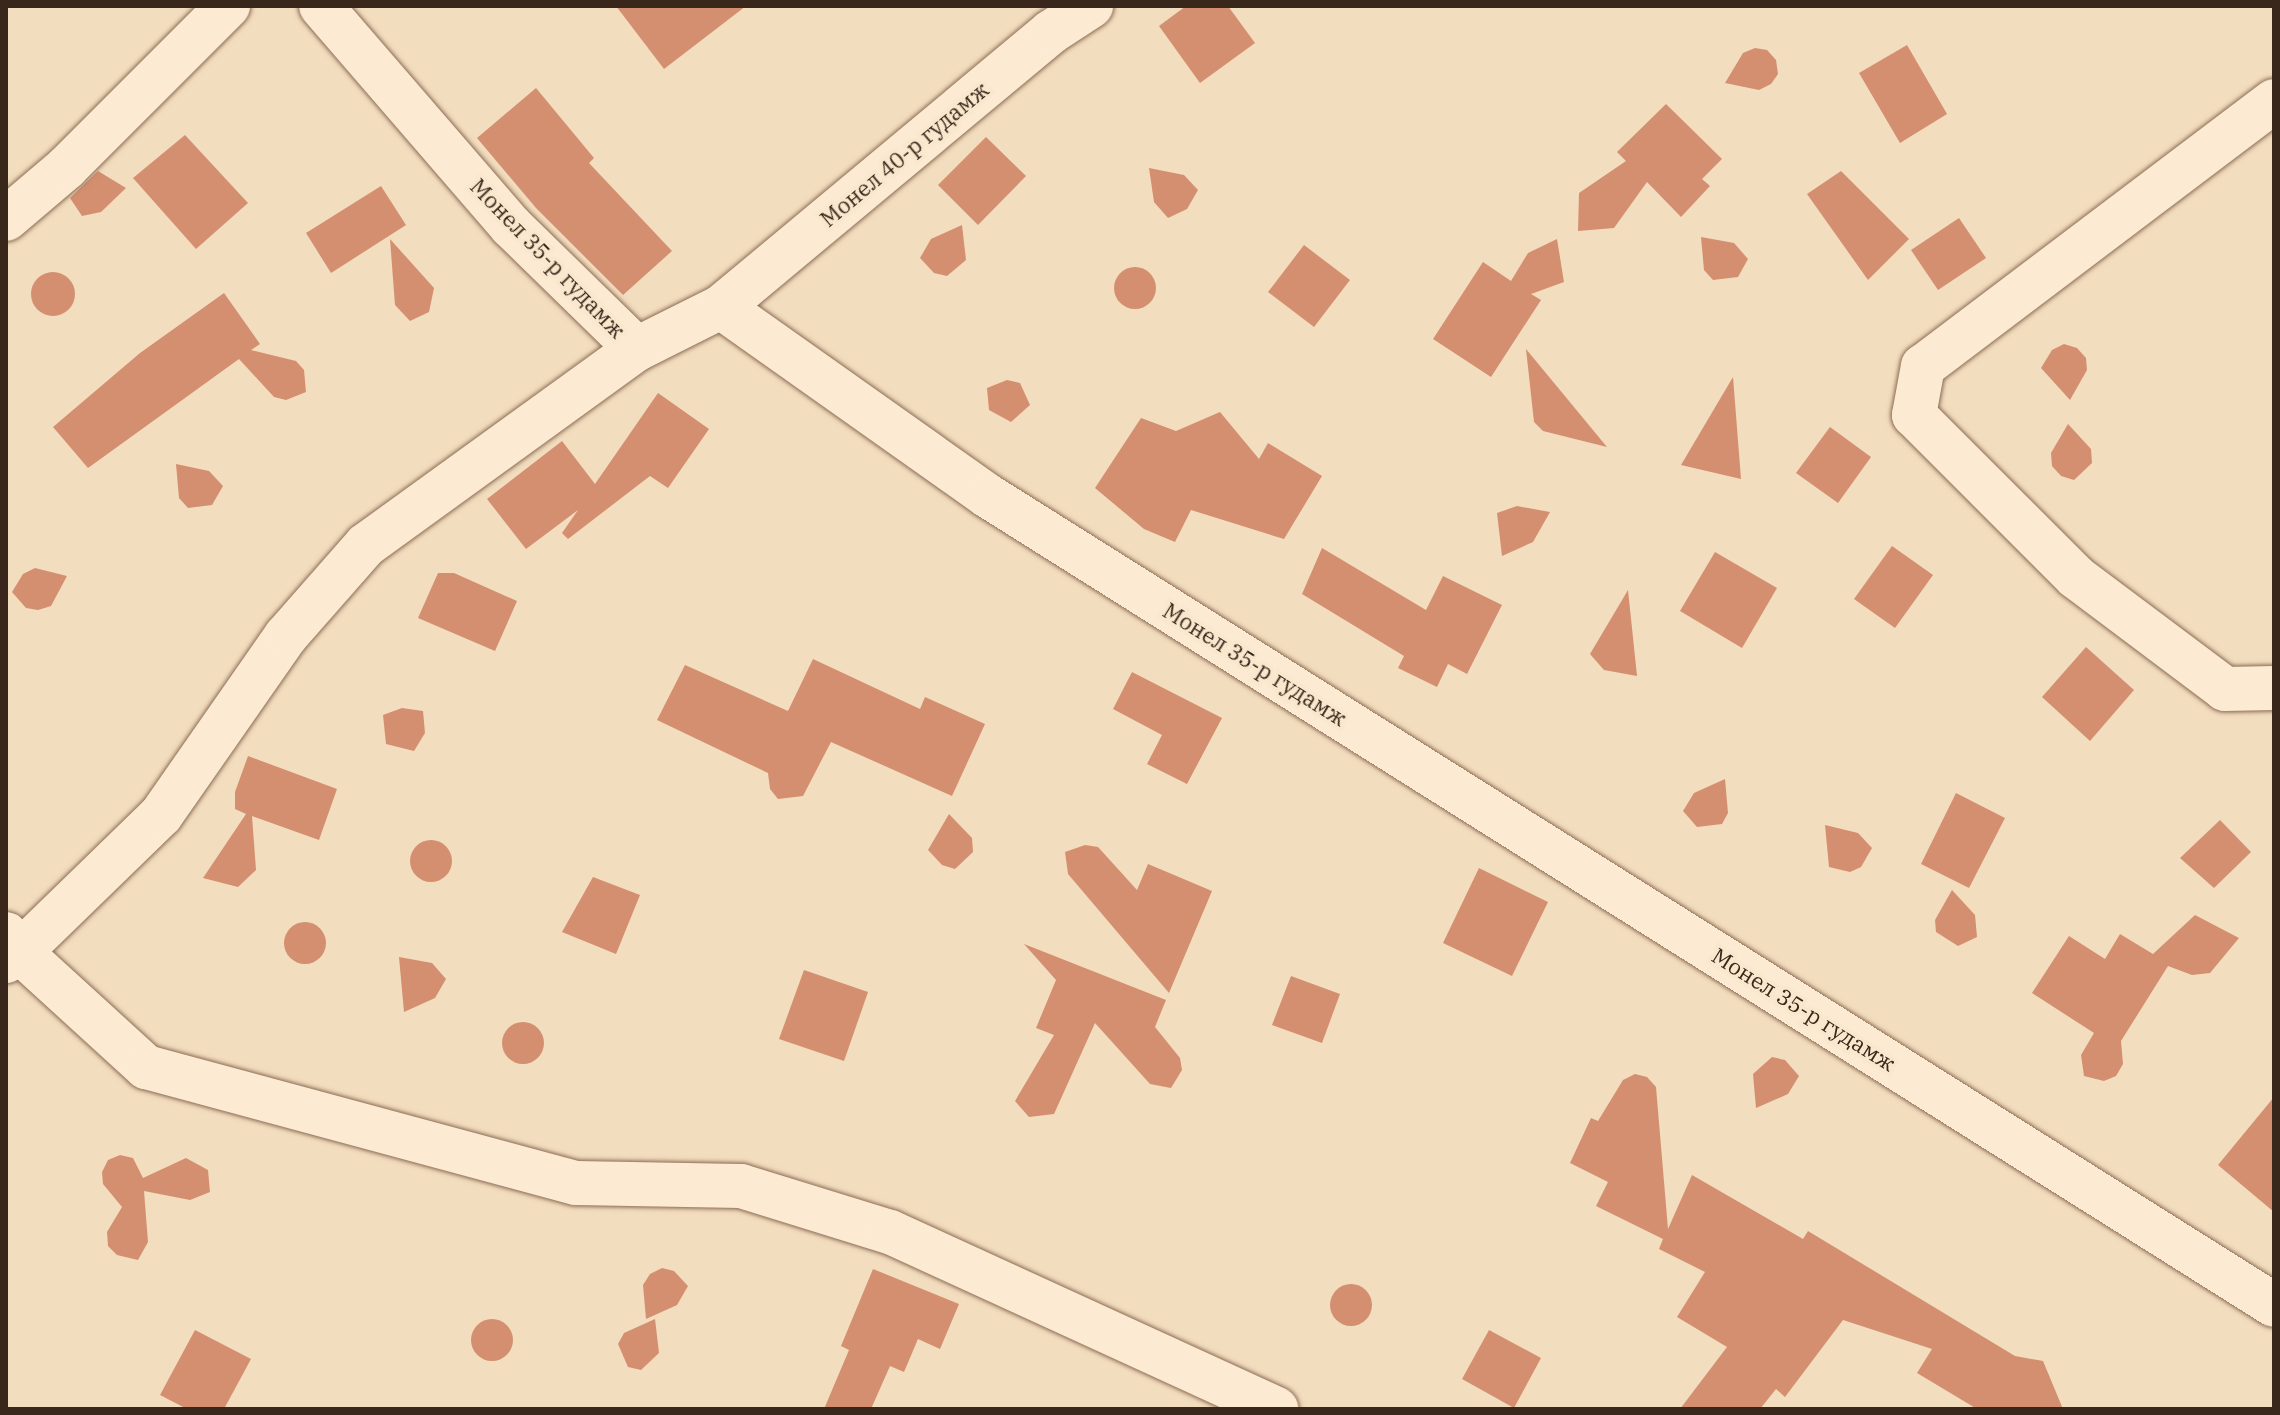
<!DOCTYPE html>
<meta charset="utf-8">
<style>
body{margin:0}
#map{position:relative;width:2280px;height:1415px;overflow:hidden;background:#f2ddbe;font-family:"IBM Plex Serif",serif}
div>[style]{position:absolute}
.building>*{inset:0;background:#d48f70}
.round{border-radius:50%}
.roads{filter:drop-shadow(0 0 2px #8c6c55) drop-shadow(0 0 2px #8c6c55)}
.street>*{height:44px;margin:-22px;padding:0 22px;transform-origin:22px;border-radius:22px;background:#fcebd2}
span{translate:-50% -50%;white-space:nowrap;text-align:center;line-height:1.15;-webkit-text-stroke:8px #f9e8ce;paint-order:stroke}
.street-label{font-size:22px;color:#3a271b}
.frame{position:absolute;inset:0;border:8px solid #3a271b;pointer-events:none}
</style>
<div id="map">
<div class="building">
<div style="clip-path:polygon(616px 6px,746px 6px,664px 69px)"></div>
<div style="clip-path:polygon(1186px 6px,1228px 6px,1255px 43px,1200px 83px,1159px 26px)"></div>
<div style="clip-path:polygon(1907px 45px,1947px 114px,1900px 143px,1859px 73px)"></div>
<div style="clip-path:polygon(1755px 48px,1767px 50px,1776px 60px,1778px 74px,1771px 84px,1759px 90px,1725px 83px,1743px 53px)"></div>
<div style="clip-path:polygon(536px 88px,594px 158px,589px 163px,672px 251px,623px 295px,536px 208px,477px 138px)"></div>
<div style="clip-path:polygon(1666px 104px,1722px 159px,1702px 179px,1710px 186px,1681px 217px,1647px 182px,1614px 228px,1578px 231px,1579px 193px,1626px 161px,1617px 152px)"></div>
<div style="clip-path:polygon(185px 135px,248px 203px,196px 249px,133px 178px)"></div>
<div style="clip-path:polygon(986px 137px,1026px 176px,978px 225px,938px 185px)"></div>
<div style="clip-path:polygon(1149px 168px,1184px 175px,1198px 190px,1187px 209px,1168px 218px,1154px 202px)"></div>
<div style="clip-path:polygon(98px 171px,126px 188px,101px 212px,82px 216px,70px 198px)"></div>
<div style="clip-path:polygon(1841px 171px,1909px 239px,1868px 280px,1807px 194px)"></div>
<div style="clip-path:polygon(381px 186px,406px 225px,331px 273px,306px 233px)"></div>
<div style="clip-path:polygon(1959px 218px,1986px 258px,1938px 290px,1911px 250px)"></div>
<div style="clip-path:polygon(962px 225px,966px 260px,947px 276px,934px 273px,920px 258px,931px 239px)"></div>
<div style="clip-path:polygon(1701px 237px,1734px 243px,1748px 259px,1738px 277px,1713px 280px,1704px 270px)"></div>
<div style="clip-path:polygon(390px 239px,434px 288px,429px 312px,410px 321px,395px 305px)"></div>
<div style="clip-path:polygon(1557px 239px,1564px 282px,1531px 294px,1541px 300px,1491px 377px,1433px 339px,1483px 262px,1511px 281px,1528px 253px)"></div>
<div style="clip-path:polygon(1304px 245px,1350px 280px,1314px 327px,1268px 292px)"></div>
<div class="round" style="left:1114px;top:267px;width:42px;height:42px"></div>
<div class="round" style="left:31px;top:272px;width:44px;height:44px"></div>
<div style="clip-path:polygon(224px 293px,260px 344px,251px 350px,296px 361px,304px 370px,306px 392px,286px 400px,274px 397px,239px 359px,88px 468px,53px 427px,140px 353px)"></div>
<div style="clip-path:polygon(2064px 344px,2077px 348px,2086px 358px,2087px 370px,2070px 400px,2041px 368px,2052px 350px)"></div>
<div style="clip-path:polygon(1526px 349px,1607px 447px,1543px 431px,1534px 422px)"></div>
<div style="clip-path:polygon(1733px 377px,1741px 479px,1681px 465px)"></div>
<div style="clip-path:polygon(1007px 380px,1020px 383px,1030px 405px,1011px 422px,989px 410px,987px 388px)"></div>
<div style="clip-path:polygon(658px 393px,709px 429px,668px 488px,650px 476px,568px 539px,562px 533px,578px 510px,526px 549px,487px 499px,562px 441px,595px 484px)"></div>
<div style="clip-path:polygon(1220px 412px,1259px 459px,1268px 443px,1322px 476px,1284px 539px,1191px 510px,1175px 542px,1144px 529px,1095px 488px,1141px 418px,1176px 431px)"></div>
<div style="clip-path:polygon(2068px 424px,2091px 449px,2092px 463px,2074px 480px,2061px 476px,2052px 466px,2051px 453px)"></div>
<div style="clip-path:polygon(1830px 427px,1871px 457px,1838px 503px,1796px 473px)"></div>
<div style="clip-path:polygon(176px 464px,209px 471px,223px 486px,212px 505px,188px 508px,179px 498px)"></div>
<div style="clip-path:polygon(1517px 506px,1550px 512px,1533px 542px,1502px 556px,1497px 513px)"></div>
<div style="clip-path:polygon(1892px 546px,1933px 575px,1895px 628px,1854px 599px)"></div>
<div style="clip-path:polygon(1322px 548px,1426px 610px,1443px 576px,1502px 605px,1467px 674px,1448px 664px,1437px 687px,1398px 668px,1404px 656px,1302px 594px)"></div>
<div style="clip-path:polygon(1715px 552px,1777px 588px,1742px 648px,1680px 611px)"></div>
<div style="clip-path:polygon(35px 568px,67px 576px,51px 606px,38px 610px,26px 608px,12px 592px,23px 574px)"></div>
<div style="clip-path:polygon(438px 573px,454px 573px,517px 601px,495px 651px,418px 618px)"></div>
<div style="clip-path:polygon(1628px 590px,1637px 676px,1604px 670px,1590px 654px)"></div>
<div style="clip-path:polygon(2086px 647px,2134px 690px,2090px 741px,2042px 697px)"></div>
<div style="clip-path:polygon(813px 659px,920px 709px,925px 697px,985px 724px,952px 796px,831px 742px,803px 796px,778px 799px,770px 789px,768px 773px,657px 720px,685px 665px,788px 711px)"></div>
<div style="clip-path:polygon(1132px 672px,1222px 718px,1187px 784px,1147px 764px,1162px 735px,1113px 709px)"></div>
<div style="clip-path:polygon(402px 708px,423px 711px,425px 733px,414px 751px,386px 744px,383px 715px)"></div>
<div style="clip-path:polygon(248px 756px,337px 789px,319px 840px,252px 816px,256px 870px,238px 887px,203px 878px,246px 814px,235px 809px,235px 792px)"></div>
<div style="clip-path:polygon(1725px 779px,1728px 813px,1722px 824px,1697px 827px,1683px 811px,1694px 793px)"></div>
<div style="clip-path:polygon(1956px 793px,2005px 818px,1969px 888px,1921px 864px)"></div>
<div style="clip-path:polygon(949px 814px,972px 838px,973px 852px,955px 869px,942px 865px,928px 850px)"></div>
<div style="clip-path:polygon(2220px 820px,2251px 852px,2214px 888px,2180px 858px)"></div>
<div style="clip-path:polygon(1825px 825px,1858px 833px,1872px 848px,1861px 867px,1850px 872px,1829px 867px)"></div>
<div class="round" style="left:410px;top:840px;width:42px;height:42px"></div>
<div style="clip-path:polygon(1085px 845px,1098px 847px,1137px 890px,1148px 864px,1212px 891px,1169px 993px,1068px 874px,1065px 852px)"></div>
<div style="clip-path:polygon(1479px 868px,1548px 902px,1512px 976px,1443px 943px)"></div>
<div style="clip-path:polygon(593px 877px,640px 895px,616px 954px,562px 932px)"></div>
<div style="clip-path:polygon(1952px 890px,1975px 915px,1977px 937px,1958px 946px,1936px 932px,1935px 920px)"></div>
<div style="clip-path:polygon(2195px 915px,2239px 938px,2210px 973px,2192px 975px,2168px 966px,2121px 1041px,2123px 1064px,2116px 1076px,2104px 1081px,2084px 1076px,2081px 1055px,2094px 1033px,2032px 993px,2069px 936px,2105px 959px,2120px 934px,2153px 954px)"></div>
<div class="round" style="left:284px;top:922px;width:42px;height:42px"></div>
<div style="clip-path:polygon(1024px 944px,1166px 1000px,1155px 1027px,1180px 1058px,1182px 1070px,1171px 1088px,1150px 1084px,1095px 1023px,1054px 1114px,1029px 1117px,1015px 1101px,1054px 1035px,1036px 1028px,1056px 980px)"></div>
<div style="clip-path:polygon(399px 957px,432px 963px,446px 979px,435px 998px,404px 1012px)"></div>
<div style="clip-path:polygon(804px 970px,868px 992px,844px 1061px,779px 1039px)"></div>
<div style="clip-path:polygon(1291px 976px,1340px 994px,1322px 1043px,1272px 1025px)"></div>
<div class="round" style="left:502px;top:1022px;width:42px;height:42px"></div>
<div style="clip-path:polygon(1772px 1057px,1785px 1060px,1799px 1076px,1788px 1094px,1756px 1108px,1753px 1074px)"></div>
<div style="clip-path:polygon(1635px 1074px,1647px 1077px,1656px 1087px,1668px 1229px,1692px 1175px,1803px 1239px,1808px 1231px,2015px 1356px,2043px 1361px,2063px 1409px,1977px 1409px,1917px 1373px,1932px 1349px,1843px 1320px,1785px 1397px,1776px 1389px,1760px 1409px,1680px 1409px,1727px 1347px,1677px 1317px,1705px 1272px,1659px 1249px,1663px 1239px,1596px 1206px,1608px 1182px,1570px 1163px,1591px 1118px,1598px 1121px,1623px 1080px)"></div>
<div style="clip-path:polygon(2274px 1097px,2274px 1212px,2218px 1165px)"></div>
<div style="clip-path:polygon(120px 1155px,133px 1158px,143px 1178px,186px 1158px,208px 1170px,210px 1192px,190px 1200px,144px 1191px,148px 1242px,138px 1260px,117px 1255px,108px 1246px,107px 1232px,122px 1207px,103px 1184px,102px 1172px,108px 1160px)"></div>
<div style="clip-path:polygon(662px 1268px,674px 1271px,688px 1286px,677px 1305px,646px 1319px,643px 1285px,650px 1274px)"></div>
<div style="clip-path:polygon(873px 1269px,959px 1304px,940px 1349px,918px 1339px,904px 1372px,890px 1366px,871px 1409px,824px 1409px,849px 1350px,841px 1346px)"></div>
<div class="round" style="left:1330px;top:1284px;width:42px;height:42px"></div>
<div style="clip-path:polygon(655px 1319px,659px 1353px,641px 1370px,628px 1367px,618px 1344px,624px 1333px)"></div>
<div class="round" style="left:471px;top:1319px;width:42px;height:42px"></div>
<div style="clip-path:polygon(195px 1330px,251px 1359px,224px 1409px,187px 1409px,160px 1395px)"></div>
<div style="clip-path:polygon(1489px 1330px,1541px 1358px,1514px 1408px,1462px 1379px)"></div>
</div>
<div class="roads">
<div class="street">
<div style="left:321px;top:6px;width:291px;rotate:49.2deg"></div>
<div style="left:511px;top:226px;width:176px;rotate:44.3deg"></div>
<div style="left:637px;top:349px;width:94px;rotate:-26.6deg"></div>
<div style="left:721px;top:307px;width:327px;rotate:35.3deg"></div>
<div style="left:988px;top:496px;width:1519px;rotate:32.17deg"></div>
<div style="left:2274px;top:101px;width:440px;rotate:142.9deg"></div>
<div style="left:1923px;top:366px;width:50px;rotate:100.4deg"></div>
<div style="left:1914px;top:415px;width:229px;rotate:45deg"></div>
<div style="left:2076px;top:577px;width:186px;rotate:36.9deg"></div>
<div style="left:2225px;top:689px;width:49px;rotate:-1.2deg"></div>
<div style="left:6px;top:219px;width:80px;rotate:-40.4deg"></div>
<div style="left:67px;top:167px;width:228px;rotate:-45deg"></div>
<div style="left:721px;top:307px;width:430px;rotate:-39.8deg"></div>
<div style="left:1051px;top:32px;width:48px;rotate:-33deg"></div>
<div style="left:6px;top:934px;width:23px;rotate:52deg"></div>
<div style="left:20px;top:952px;width:197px;rotate:-44.2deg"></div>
<div style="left:161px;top:815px;width:218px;rotate:-55.1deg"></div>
<div style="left:286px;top:636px;width:121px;rotate:-48.7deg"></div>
<div style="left:366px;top:545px;width:334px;rotate:-35.9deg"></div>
<div style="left:6px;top:961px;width:17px;rotate:-33deg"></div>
<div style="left:20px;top:952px;width:171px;rotate:42.4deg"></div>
<div style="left:146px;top:1067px;width:445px;rotate:15.1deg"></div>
<div style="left:576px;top:1183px;width:165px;rotate:1deg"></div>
<div style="left:741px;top:1186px;width:156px;rotate:17.2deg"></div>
<div style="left:890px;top:1232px;width:425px;rotate:24.6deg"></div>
</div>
</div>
<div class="street-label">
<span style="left:904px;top:154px;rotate:-40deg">Монел 40-р гудамж</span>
<span style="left:548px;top:258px;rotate:46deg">Монел 35-р гудамж</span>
<span style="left:1255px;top:664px;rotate:32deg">Монел 35-р гудамж</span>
<span style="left:1804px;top:1009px;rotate:32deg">Монел 35-р гудамж</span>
</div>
<div class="frame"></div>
</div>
